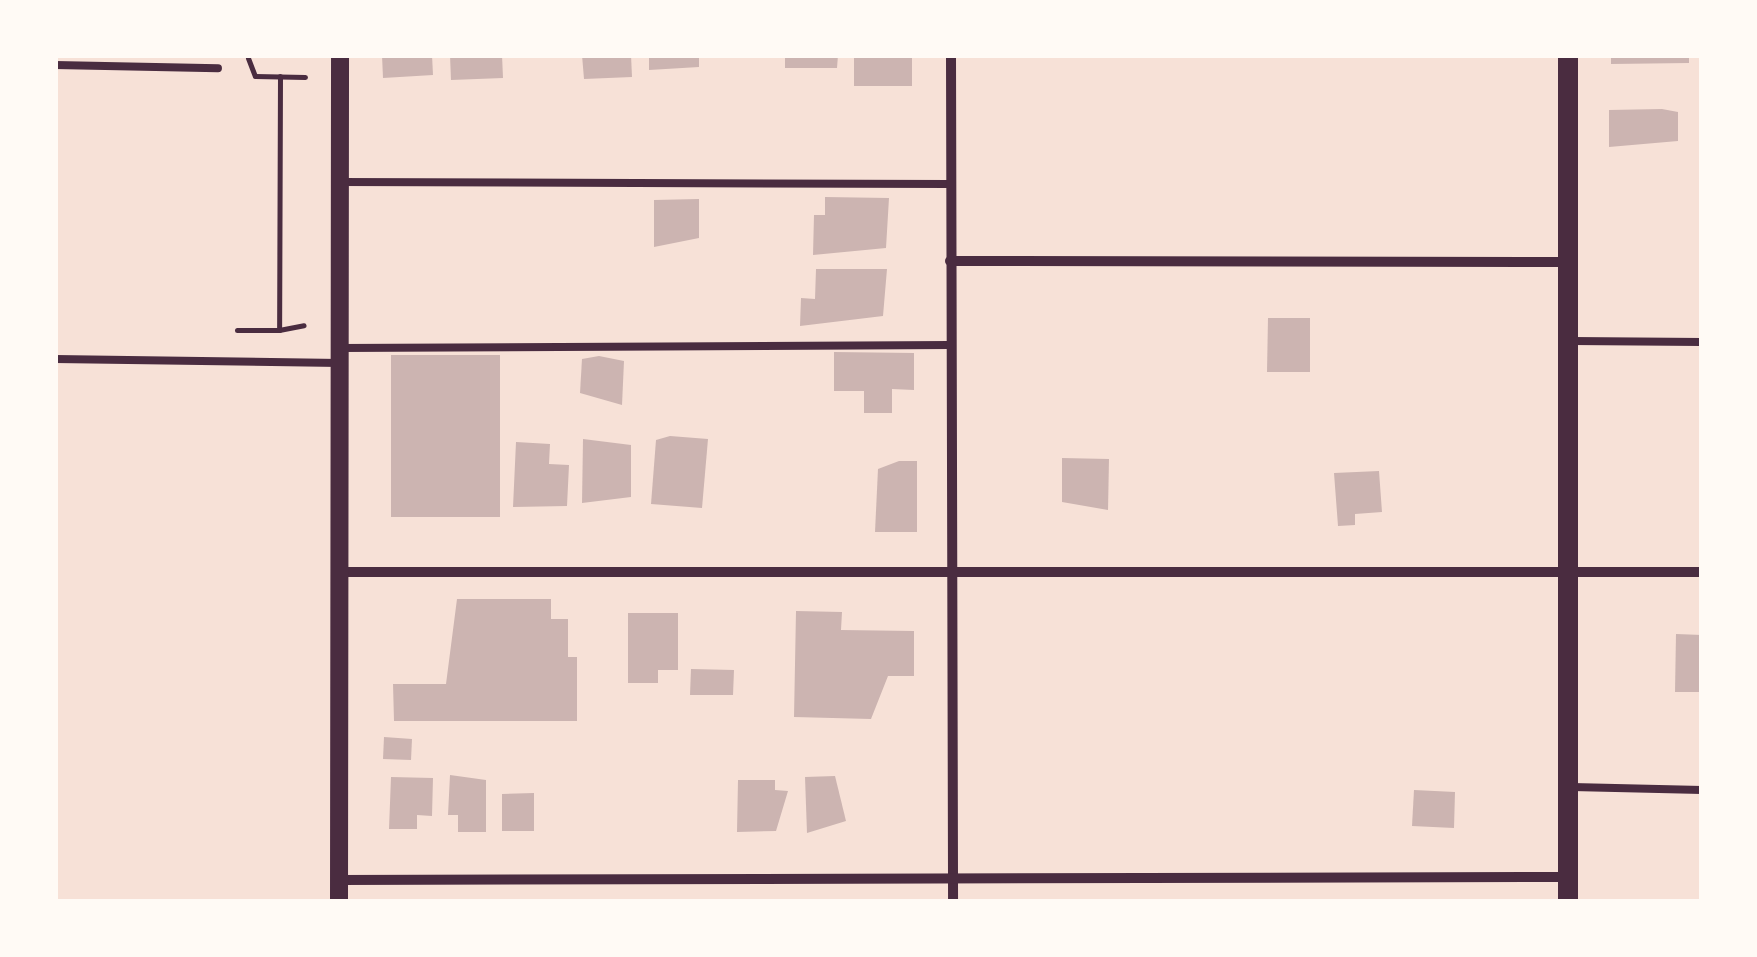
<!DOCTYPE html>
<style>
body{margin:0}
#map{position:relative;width:1757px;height:957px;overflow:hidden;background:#f7e1d7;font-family:Rubik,sans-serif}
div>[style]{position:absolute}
.building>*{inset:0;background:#ccb4b1}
.path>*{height:5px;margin:-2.5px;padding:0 2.5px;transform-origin:2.5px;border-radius:2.5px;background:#4a2c40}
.service>*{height:8px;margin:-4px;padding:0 4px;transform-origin:4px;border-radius:4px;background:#4a2c40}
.minor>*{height:10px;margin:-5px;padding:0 5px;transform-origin:5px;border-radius:5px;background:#4a2c40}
.tertiary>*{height:18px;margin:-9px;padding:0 9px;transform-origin:9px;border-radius:9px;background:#4a2c40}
.secondary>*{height:20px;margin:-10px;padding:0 10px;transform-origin:10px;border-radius:10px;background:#4a2c40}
span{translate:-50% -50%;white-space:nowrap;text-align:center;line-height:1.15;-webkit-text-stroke:8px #fffaf5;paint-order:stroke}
.frame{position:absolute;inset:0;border:58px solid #fffaf5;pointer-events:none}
</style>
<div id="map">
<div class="building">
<div style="clip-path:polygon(382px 55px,432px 55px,433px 75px,383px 78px)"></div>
<div style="clip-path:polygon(450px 55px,502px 55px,503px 78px,451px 80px)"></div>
<div style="clip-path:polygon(582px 55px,631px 55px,632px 77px,584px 79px)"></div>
<div style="clip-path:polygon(649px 55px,699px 55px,699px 67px,649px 70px)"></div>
<div style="clip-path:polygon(785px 55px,838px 55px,837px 68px,785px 68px)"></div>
<div style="clip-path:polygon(854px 55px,912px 55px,912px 86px,854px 86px)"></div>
<div style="clip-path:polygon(1611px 55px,1689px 55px,1689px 63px,1611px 64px)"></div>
<div style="clip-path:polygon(1662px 109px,1678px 112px,1678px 141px,1609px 147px,1609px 110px)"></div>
<div style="clip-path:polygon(825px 197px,889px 198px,886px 248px,813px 255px,814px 215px,825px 215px)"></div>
<div style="clip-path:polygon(699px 199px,699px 238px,654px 247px,654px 200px)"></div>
<div style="clip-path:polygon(816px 269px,887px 269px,883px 316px,800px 326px,801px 298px,815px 299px)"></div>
<div style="clip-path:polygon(1268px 318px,1310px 318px,1310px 372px,1267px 372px)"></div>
<div style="clip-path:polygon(834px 352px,914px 353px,914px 390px,892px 389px,892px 413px,864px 413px,864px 391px,834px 391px)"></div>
<div style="clip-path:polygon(391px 355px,500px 355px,500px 517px,391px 517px)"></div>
<div style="clip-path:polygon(599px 356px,624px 361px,622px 405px,580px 393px,582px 359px)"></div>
<div style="clip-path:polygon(670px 436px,708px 439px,702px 508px,651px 504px,656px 440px)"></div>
<div style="clip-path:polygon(583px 439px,631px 445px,631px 497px,582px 503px)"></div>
<div style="clip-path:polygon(516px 442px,550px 444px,549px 464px,569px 465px,567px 506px,513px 507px)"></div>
<div style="clip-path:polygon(1062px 458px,1109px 459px,1108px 510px,1062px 502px)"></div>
<div style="clip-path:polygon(899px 461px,917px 461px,917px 532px,875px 532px,878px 469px)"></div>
<div style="clip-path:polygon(1379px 471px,1382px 512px,1355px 514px,1355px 525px,1338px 526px,1334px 473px)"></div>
<div style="clip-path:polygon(457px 599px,551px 599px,551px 619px,568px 619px,568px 657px,577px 657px,577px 721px,394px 721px,393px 684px,446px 684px)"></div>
<div style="clip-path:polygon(796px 611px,842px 612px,841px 630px,914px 631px,914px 676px,888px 676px,871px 719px,794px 717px)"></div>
<div style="clip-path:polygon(628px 613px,678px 613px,678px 670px,658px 670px,658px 683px,628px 683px)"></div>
<div style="clip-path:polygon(1676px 634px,1702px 635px,1702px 692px,1675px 692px)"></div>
<div style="clip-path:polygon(691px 669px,734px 670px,733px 695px,690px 695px)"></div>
<div style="clip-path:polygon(384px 737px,412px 739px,411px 760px,383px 759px)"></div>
<div style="clip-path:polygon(450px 775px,486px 780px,486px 832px,458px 832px,458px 815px,448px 815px)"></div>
<div style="clip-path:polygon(835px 776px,846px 821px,807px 833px,805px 777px)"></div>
<div style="clip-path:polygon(391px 777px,433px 778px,432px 816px,417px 815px,417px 829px,389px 829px)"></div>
<div style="clip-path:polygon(738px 780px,775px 780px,775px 790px,788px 791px,776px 831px,737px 832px)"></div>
<div style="clip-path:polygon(1414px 790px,1455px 792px,1454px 828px,1412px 826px)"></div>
<div style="clip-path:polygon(534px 793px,534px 831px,502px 831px,502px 794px)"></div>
</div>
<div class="path">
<div style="left:248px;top:58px;width:19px;rotate:69deg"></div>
<div style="left:255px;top:76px;width:50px;rotate:1.1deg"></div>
<div style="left:280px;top:76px;width:254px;rotate:90.2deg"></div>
<div style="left:279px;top:330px;width:25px;rotate:-11deg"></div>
<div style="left:237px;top:330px;width:42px"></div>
</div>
<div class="service">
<div style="left:55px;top:65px;width:163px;rotate:1.1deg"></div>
<div style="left:340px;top:182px;width:610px;rotate:0.19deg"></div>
<div style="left:1572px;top:341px;width:130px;rotate:0.4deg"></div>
<div style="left:340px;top:348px;width:610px;rotate:-0.28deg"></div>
<div style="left:55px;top:359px;width:285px;rotate:0.8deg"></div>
<div style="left:1572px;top:787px;width:130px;rotate:1.3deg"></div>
</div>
<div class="minor">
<div style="left:951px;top:55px;width:847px;rotate:89.86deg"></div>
<div style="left:950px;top:261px;width:618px;rotate:0.09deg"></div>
<div style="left:339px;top:572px;width:1363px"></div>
<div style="left:339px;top:880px;width:1229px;rotate:-0.14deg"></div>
</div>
<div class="tertiary">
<div style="left:339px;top:902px;width:847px;rotate:-89.93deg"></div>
</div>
<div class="secondary">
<div style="left:1568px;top:55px;width:847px;rotate:90deg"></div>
</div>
<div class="frame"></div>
</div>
